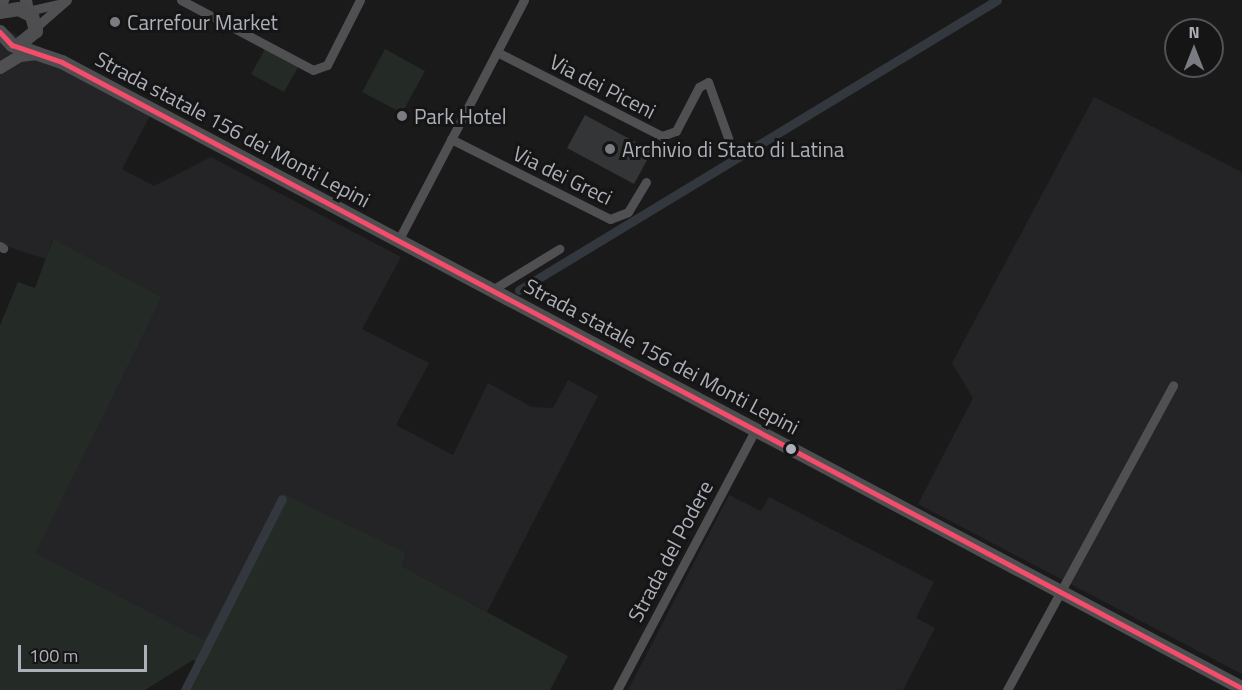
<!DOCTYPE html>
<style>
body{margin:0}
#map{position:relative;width:1242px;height:690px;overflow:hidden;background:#1a1a1b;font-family:"Titillium Web",sans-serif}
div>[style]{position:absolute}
.built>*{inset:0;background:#242426}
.green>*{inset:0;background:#242a25}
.canal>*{height:9px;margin:-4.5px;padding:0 4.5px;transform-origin:4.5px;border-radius:4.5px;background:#33383f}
.building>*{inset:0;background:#343536}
.minor>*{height:9px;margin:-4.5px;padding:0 4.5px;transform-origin:4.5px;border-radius:4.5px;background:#505053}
.tertiary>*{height:12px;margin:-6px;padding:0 6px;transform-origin:6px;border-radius:6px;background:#505053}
.secondary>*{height:14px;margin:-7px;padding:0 7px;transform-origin:7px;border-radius:7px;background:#4e4e50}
.bus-1>*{height:4.5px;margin:-2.25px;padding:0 2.25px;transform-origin:2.25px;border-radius:2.25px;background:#f44d6c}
.dots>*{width:16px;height:16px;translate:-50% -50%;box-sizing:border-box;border:3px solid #151516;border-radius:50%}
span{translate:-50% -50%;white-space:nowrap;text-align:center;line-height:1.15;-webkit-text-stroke:6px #151516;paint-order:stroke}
.poi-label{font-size:21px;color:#aeb0b9}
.left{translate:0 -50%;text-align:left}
.street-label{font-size:21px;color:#aeb0b9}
.north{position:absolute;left:1164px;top:18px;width:60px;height:60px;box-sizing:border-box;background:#151516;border:2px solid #525357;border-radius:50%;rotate:0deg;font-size:16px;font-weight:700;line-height:24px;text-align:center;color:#aeb0b9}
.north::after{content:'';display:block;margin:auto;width:21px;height:27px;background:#7a7c82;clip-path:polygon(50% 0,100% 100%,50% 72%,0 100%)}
.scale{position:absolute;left:18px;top:645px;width:129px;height:27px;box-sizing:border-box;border:3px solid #aeb0b9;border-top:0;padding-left:8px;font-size:18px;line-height:21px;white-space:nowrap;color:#aeb0b9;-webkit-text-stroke:4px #151516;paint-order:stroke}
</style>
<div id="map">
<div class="built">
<div style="clip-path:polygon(0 26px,154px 108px,122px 169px,154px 186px,211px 157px,401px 257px,362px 329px,429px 363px,396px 425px,453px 455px,488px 383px,532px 407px,553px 408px,568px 380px,598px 396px,487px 612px,402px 566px,406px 553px,204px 640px,34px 553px,162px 297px,52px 239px,46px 259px,0 244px)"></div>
<div style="clip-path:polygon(1094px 97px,1242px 172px,1242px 674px,918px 504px,973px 398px,952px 363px)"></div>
<div style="clip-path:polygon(729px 495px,761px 511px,769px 497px,934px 582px,916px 618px,935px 628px,903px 690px,628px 690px)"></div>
</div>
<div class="green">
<div style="clip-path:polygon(265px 49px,298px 67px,284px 92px,251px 74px)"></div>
<div style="clip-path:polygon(385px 49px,425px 71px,402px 113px,362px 92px)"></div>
<div style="clip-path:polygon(53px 239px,162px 297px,35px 553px,204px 640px,282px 493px,406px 553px,402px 566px,568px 656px,550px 690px,191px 690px,204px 665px,193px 660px,145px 690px,0 690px,0 325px,18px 282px,35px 288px)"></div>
</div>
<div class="canal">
<div style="left:519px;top:290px;width:559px;rotate:-31.24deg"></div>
<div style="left:185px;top:690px;width:214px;rotate:-63.1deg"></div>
</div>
<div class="building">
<div style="clip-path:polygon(585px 115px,652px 151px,634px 184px,567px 148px)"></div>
</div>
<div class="minor">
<div style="left:181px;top:0;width:149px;rotate:27.9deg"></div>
<div style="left:313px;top:70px;width:15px;rotate:-20deg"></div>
<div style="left:327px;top:65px;width:73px;rotate:-63.1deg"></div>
<div style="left:28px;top:11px;width:36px;rotate:-13deg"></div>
<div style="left:36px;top:27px;width:41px;rotate:-41.1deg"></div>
<div style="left:497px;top:52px;width:185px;rotate:27deg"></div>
<div style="left:662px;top:136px;width:15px;rotate:-20deg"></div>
<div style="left:676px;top:131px;width:50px;rotate:-62.4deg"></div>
<div style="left:699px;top:87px;width:10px;rotate:-29deg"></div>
<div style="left:708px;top:82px;width:65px;rotate:70.2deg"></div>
<div style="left:451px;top:139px;width:178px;rotate:26.7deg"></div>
<div style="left:610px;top:219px;width:19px;rotate:-21deg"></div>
<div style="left:628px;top:212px;width:35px;rotate:-59deg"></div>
<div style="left:398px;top:241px;width:272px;rotate:-62.4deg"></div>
<div style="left:0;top:246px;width:4px;rotate:34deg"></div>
<div style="left:492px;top:290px;width:79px;rotate:-31.5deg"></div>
<div style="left:617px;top:690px;width:296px;rotate:-62deg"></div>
<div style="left:1007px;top:690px;width:347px;rotate:-61.4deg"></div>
</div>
<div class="tertiary">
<div style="left:26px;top:0;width:11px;rotate:80deg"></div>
<div style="left:0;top:2px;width:4px;rotate:-34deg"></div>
<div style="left:0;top:68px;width:23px;rotate:-31deg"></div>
<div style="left:20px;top:56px;width:17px;rotate:-7deg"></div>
</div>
<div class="secondary">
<div style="left:0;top:12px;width:19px;rotate:-9deg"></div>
<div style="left:19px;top:9px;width:15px;rotate:28deg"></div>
<div style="left:32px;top:16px;width:16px;rotate:75deg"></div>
<div style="left:36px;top:31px;width:22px;rotate:141deg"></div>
<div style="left:0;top:32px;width:18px;rotate:47deg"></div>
<div style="left:12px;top:45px;width:53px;rotate:18.8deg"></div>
<div style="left:62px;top:62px;width:1336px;rotate:27.95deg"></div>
</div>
<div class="bus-1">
<div style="left:0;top:32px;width:18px;rotate:47deg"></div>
<div style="left:12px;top:45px;width:53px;rotate:18.8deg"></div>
<div style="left:62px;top:62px;width:1336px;rotate:27.95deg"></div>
</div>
<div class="dots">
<div style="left:115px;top:22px;background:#7a7c82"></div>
<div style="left:402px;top:116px;background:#7a7c82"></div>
<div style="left:610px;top:149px;background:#7a7c82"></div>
<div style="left:791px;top:449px;background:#aeb0b9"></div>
</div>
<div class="poi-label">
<span class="left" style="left:127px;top:22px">Carrefour Market</span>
<span class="left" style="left:414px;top:116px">Park Hotel</span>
<span class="left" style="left:622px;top:149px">Archivio di Stato di Latina</span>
</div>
<div class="street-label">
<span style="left:603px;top:86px;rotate:27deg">Via dei Piceni</span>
<span style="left:233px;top:129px;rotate:28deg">Strada statale 156 dei Monti Lepini</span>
<span style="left:563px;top:175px;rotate:26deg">Via dei Greci</span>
<span style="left:662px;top:356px;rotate:28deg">Strada statale 156 dei Monti Lepini</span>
<span style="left:670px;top:551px;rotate:-62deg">Strada del Podere</span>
</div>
<div class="north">N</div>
<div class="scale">100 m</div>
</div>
